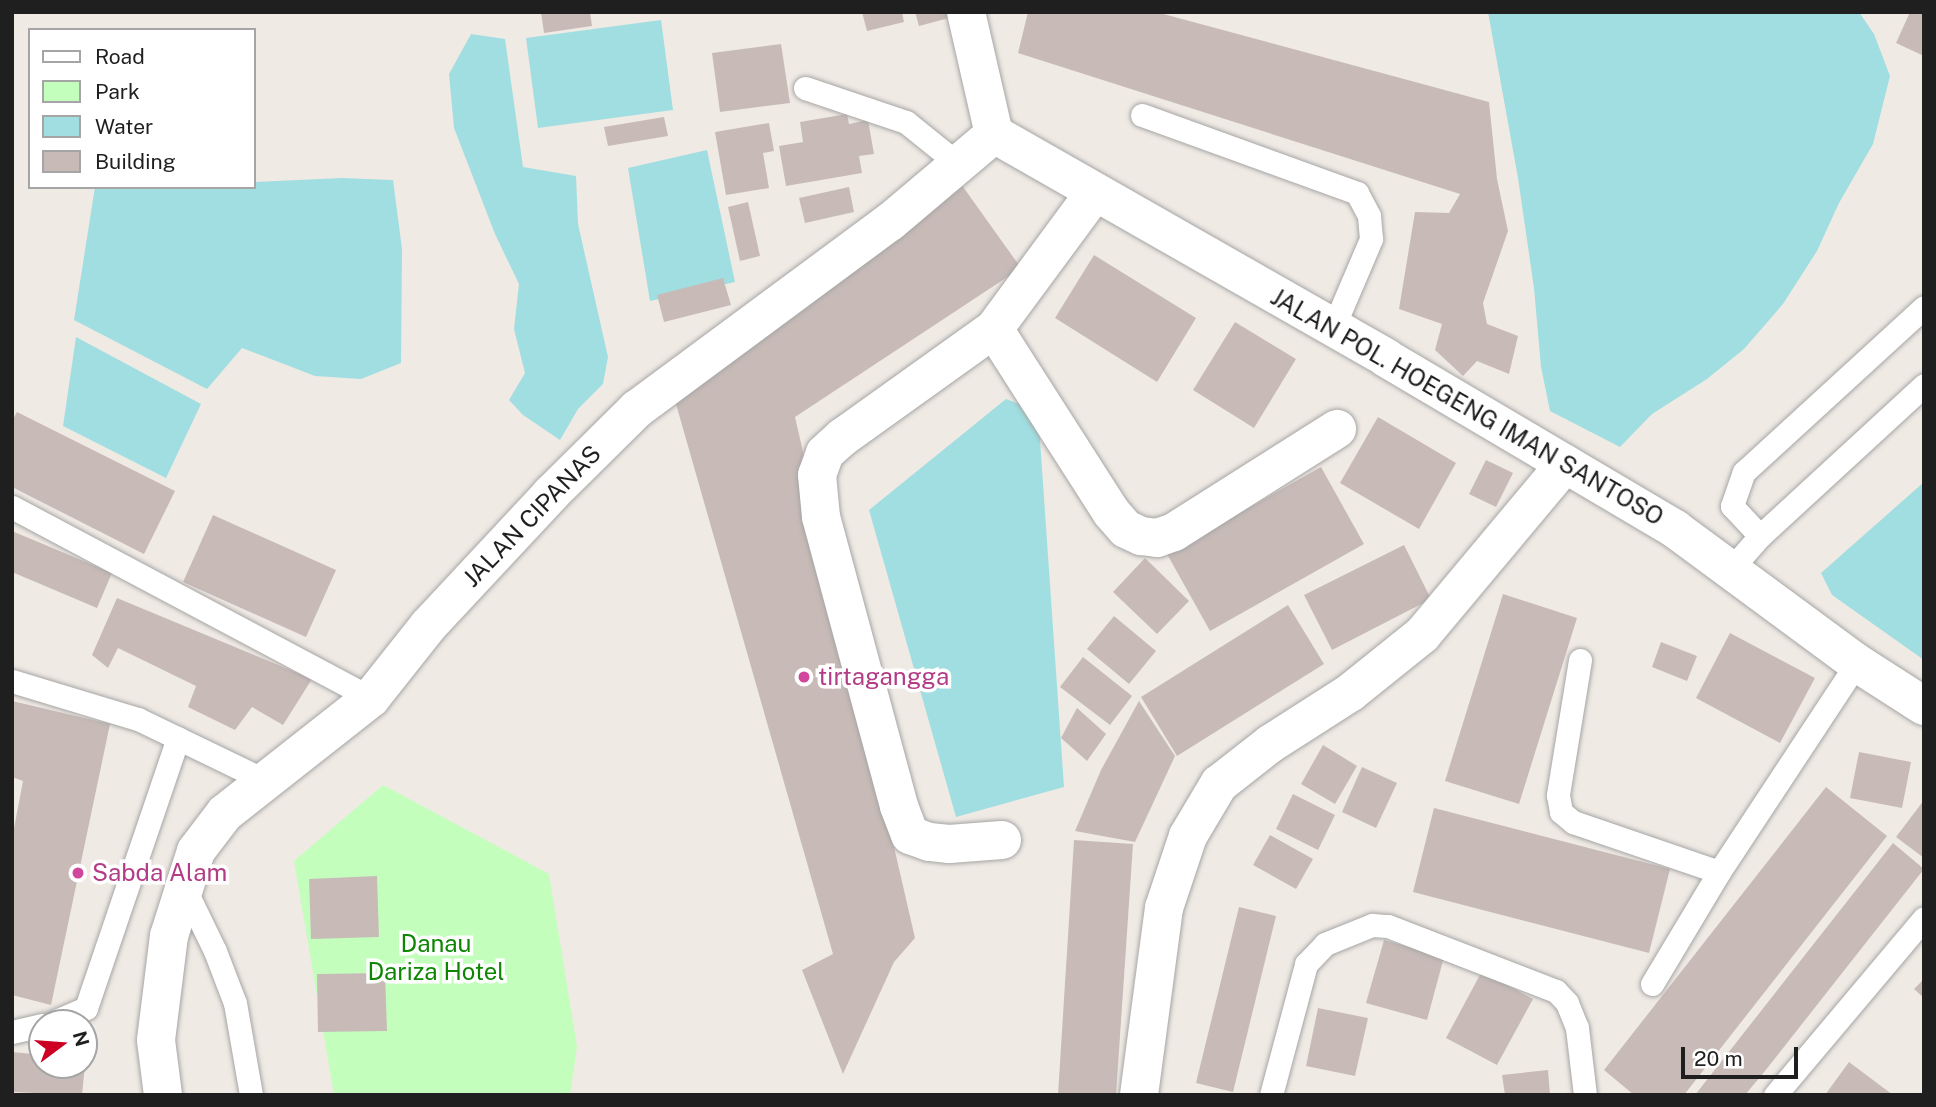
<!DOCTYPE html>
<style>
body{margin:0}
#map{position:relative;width:1936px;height:1107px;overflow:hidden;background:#f0eae4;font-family:"Public Sans",sans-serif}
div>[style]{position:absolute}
.park>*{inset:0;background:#c3febd}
.water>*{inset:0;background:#a1dee1}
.building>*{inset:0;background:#c8bbb7}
.roads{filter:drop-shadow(0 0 2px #a6a6a6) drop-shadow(0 0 2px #a6a6a6)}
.service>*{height:23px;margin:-11.5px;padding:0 11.5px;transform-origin:11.5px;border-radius:11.5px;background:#fff}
.minor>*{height:38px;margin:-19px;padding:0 19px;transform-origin:19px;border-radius:19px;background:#fff}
.tertiary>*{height:38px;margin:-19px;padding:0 19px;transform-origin:19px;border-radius:19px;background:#fff}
.dots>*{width:19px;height:19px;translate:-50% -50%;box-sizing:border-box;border:4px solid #fff;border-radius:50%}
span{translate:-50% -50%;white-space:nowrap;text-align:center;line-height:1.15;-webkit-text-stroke:7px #fff;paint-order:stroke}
.street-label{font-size:24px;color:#1f1f1f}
.hotel-label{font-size:24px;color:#b23c85}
.left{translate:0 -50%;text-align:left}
.park-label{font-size:24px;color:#0e8603}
.frame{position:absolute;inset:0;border:14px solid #1f1f1f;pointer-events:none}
.legend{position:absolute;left:28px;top:28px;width:228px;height:161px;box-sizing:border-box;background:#fff;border:2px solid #a5a5a5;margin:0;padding:9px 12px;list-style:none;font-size:21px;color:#1f1f1f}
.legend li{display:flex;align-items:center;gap:14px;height:35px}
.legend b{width:35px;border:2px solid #a5a5a5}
.north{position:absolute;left:28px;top:1009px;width:70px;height:70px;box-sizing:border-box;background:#fff;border:2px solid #a5a5a5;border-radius:50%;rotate:74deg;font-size:19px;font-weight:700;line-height:28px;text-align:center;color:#1f1f1f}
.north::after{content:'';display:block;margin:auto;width:24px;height:32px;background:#cd0023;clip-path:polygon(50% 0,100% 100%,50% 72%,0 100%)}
.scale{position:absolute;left:1681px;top:1047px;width:117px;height:32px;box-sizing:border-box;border:4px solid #1f1f1f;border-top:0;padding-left:9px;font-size:21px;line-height:24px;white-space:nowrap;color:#1f1f1f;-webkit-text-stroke:5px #fff;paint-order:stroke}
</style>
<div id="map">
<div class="park">
<div style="clip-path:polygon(383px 785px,549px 874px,577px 1047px,570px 1095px,334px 1095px,294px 861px)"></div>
</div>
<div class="water">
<div style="clip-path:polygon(1488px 12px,1859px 12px,1874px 34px,1890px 76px,1873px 144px,1839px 203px,1817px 251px,1783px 304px,1744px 349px,1707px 379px,1652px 414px,1620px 447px,1550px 411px,1541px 367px,1534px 288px,1518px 178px)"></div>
<div style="clip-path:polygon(661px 20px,673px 110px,538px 128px,526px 38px)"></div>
<div style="clip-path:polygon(471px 34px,505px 39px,523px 167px,576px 176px,578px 224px,608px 357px,603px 384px,578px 409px,560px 440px,523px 415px,509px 400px,525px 373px,514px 329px,519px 284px,495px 234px,454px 128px,449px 74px)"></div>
<div style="clip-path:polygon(707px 150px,735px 282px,650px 301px,628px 168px)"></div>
<div style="clip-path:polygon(342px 178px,393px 180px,402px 249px,401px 363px,361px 379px,315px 376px,242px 348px,207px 389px,74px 320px,95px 187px,254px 187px,254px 182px)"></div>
<div style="clip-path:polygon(76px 337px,201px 404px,166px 478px,63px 426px)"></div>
<div style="clip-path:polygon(1006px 399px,1038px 411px,1064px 787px,956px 817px,869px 510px)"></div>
<div style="clip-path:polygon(1924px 482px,1924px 660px,1832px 595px,1821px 573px)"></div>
</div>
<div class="building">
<div style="clip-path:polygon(541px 12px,590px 12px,592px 26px,544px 33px)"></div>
<div style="clip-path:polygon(862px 12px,902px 12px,904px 22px,867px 31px)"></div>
<div style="clip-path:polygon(915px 12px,959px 12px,960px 15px,919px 26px)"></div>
<div style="clip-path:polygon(1028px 12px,1156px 12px,1489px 102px,1497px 179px,1508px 231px,1483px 303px,1487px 324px,1518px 336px,1509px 374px,1477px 361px,1463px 376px,1435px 350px,1442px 324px,1399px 309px,1415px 212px,1449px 213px,1460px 194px,1018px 53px)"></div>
<div style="clip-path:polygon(1910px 12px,1924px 12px,1924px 56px,1896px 43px)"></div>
<div style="clip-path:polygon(781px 44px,790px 103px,720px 112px,712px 53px)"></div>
<div style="clip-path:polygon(847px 114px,849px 124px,868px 120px,874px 154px,859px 156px,862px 173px,786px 186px,779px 146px,803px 142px,800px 122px)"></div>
<div style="clip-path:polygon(664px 117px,668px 136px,608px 146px,604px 127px)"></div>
<div style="clip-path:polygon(769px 123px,774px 151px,763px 153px,769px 188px,726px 195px,715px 132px)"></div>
<div style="clip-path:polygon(961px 184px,1021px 268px,795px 417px,915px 938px,894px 962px,843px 1074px,802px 970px,833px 954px,676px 404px)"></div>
<div style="clip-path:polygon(849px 187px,854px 212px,805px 223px,799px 198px)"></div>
<div style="clip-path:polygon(748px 202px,760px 256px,740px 261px,728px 207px)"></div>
<div style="clip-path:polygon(1094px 255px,1196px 318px,1157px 382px,1055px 318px)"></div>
<div style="clip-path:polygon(723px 278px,731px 305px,664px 322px,657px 295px)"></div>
<div style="clip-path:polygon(1235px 322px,1296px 359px,1254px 428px,1193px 390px)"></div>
<div style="clip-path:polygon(17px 412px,175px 491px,144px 554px,12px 487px,12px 421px)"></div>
<div style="clip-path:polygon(1378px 417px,1456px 463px,1419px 529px,1340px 483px)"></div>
<div style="clip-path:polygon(1486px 460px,1513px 473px,1496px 507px,1469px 494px)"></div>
<div style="clip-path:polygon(1321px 467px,1364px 544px,1210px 631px,1167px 554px)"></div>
<div style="clip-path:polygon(213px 515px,336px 570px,306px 637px,183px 582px)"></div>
<div style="clip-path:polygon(12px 531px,112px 573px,97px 608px,12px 572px)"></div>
<div style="clip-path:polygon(1404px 545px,1431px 599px,1332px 650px,1304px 595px)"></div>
<div style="clip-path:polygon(1145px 558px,1189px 601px,1157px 634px,1113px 592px)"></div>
<div style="clip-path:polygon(1503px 594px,1577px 618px,1519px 804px,1445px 781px)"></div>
<div style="clip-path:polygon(117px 598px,312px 679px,283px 725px,252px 707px,235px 730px,188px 707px,196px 686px,118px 648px,108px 668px,92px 655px)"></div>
<div style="clip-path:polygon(1288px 605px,1324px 664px,1177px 756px,1141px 697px)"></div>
<div style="clip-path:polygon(1114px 616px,1156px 651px,1129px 684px,1087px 649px)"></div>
<div style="clip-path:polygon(1730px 633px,1815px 678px,1780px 743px,1696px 698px)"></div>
<div style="clip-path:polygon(1661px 642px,1697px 656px,1687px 681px,1652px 667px)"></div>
<div style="clip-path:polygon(1083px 657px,1132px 696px,1110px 725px,1060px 687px)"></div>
<div style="clip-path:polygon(12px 701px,110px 724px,51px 1005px,12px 995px,12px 839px,23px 781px,12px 777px)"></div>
<div style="clip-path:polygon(1139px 701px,1175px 756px,1135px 842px,1075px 831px,1101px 770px)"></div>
<div style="clip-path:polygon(1077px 708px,1106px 734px,1087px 761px,1061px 738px)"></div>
<div style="clip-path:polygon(1323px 745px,1357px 766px,1335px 804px,1301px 784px)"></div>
<div style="clip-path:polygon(1859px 752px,1911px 762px,1902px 808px,1850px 798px)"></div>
<div style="clip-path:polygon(1362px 767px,1397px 783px,1376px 828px,1342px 812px)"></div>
<div style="clip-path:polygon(1826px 787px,1887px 836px,1684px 1095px,1634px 1095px,1604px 1070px)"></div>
<div style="clip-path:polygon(1293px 794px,1335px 815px,1318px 850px,1276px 829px)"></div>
<div style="clip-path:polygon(1924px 800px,1924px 858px,1896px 837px)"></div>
<div style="clip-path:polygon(1434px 808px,1670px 869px,1649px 953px,1413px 892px)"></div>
<div style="clip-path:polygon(1270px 835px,1313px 859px,1296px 889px,1253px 865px)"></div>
<div style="clip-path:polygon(1074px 840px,1133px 844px,1116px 1095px,1058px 1095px)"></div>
<div style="clip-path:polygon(1893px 843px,1924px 869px,1765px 1071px,1745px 1095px,1695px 1095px)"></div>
<div style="clip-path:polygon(377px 876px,379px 937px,311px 939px,309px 879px)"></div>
<div style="clip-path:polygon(1239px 907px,1276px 916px,1233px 1092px,1196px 1083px)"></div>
<div style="clip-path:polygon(1384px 940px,1444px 957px,1427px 1020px,1366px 1003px)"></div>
<div style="clip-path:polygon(1482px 971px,1533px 999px,1497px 1065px,1446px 1038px)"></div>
<div style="clip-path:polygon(385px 973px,387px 1031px,318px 1032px,317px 974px)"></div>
<div style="clip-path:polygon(1924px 979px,1924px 998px,1914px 989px)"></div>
<div style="clip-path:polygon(1318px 1008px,1368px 1018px,1355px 1076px,1306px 1066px)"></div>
<div style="clip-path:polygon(12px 1052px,42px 1055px,42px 1065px,85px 1065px,82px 1095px,12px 1092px)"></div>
<div style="clip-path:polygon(1849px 1062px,1893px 1095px,1825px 1095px)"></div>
<div style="clip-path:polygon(1548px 1070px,1550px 1095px,1505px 1095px,1502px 1075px)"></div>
</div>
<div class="roads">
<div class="service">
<div style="left:805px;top:88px;width:107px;rotate:18.6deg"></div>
<div style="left:906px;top:122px;width:67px;rotate:38.9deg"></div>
<div style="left:1142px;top:115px;width:229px;rotate:19.9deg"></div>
<div style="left:1357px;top:193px;width:26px;rotate:62deg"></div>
<div style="left:1369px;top:216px;width:23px;rotate:85deg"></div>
<div style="left:1371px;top:239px;width:97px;rotate:113.1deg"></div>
<div style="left:12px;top:507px;width:407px;rotate:28deg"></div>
<div style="left:1760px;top:536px;width:41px;rotate:-133deg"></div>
<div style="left:1732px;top:506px;width:36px;rotate:-71deg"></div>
<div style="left:1744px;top:472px;width:244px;rotate:-42.5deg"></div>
<div style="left:1731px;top:569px;width:44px;rotate:-48.7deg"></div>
<div style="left:1760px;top:536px;width:223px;rotate:-42.6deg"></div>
<div style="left:1580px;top:660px;width:137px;rotate:99.3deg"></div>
<div style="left:1558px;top:795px;width:17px;rotate:80deg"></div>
<div style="left:1561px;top:812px;width:16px;rotate:40deg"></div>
<div style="left:1573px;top:822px;width:154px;rotate:18.9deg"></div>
<div style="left:12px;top:681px;width:132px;rotate:16.8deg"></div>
<div style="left:138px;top:719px;width:142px;rotate:25.8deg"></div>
<div style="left:183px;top:885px;width:73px;rotate:64.1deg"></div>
<div style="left:215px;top:951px;width:56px;rotate:69deg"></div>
<div style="left:235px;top:1003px;width:93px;rotate:80.1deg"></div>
<div style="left:1652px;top:984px;width:131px;rotate:-59.1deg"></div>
<div style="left:1719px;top:872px;width:250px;rotate:-56.6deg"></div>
<div style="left:51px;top:1023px;width:38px;rotate:-23deg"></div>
<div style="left:86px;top:1008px;width:285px;rotate:-71.2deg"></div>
<div style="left:12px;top:1032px;width:31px;rotate:-13deg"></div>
<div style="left:1271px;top:1095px;width:136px;rotate:-75deg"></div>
<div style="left:1306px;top:964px;width:28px;rotate:-46deg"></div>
<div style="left:1325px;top:944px;width:51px;rotate:-22deg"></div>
<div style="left:1372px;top:925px;width:16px;rotate:4deg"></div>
<div style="left:1388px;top:926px;width:180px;rotate:21.2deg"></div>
<div style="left:1556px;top:991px;width:16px;rotate:47deg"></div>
<div style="left:1567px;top:1003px;width:27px;rotate:68deg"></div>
<div style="left:1577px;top:1028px;width:67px;rotate:83.2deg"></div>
<div style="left:1775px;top:1095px;width:231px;rotate:-49.9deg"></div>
</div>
<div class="minor">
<div style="left:994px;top:329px;width:217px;rotate:57.4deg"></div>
<div style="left:1111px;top:512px;width:23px;rotate:49deg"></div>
<div style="left:1126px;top:529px;width:17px;rotate:25deg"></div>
<div style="left:1141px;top:536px;width:16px;rotate:7deg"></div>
<div style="left:1157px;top:538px;width:18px;rotate:-19deg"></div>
<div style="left:1174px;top:532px;width:193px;rotate:-32.3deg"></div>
<div style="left:1002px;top:840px;width:53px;rotate:175.7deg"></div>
<div style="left:949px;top:844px;width:20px;rotate:-174deg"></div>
<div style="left:929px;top:842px;width:20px;rotate:-160deg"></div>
<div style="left:910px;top:835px;width:31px;rotate:-111deg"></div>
<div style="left:899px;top:806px;width:299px;rotate:-105.1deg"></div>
<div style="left:821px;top:517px;width:42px;rotate:-95.4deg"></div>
<div style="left:817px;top:475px;width:23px;rotate:-70deg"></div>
<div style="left:825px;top:453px;width:24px;rotate:-42deg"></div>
<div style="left:843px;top:437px;width:186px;rotate:-35.6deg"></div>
<div style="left:994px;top:329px;width:170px;rotate:-53.6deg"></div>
<div style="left:1139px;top:1095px;width:189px;rotate:-82.4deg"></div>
<div style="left:1164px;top:908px;width:76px;rotate:-71.6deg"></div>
<div style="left:1188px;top:836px;width:61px;rotate:-59.2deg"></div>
<div style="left:1219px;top:784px;width:65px;rotate:-38.1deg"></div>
<div style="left:1270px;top:744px;width:96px;rotate:-32.7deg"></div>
<div style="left:1351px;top:692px;width:91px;rotate:-38.8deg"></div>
<div style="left:1422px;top:635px;width:223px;rotate:-50.1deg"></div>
</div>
<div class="tertiary">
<div style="left:966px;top:12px;width:125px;rotate:77.1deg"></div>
<div style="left:994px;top:134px;width:451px;rotate:29.7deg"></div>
<div style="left:1386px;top:358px;width:336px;rotate:30.6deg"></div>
<div style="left:1675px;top:529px;width:226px;rotate:36.4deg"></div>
<div style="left:1857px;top:663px;width:80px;rotate:32.7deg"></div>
<div style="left:163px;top:1095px;width:55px;rotate:-97.3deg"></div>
<div style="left:156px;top:1040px;width:105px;rotate:-82.9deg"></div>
<div style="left:169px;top:936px;width:89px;rotate:-72.4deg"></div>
<div style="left:196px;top:851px;width:48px;rotate:-52.7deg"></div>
<div style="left:225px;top:813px;width:186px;rotate:-38.2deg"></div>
<div style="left:371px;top:698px;width:92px;rotate:-51.6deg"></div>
<div style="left:428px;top:626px;width:180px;rotate:-47deg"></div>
<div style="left:551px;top:494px;width:121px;rotate:-44.7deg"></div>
<div style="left:637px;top:409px;width:315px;rotate:-36.5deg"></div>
<div style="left:890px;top:222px;width:136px;rotate:-40.2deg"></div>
</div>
</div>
<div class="dots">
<div style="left:804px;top:677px;background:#d1479c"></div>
<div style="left:78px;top:873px;background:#d1479c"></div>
</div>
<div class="street-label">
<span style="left:1467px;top:407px;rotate:30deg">JALAN POL. HOEGENG IMAN SANTOSO</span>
<span style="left:532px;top:516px;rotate:-46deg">JALAN CIPANAS</span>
</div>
<div class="hotel-label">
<span class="left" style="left:818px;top:677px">tirtagangga</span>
<span class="left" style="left:92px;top:873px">Sabda Alam</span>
</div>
<div class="park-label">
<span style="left:436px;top:958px">Danau<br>Dariza Hotel</span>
</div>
<div class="frame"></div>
<ul class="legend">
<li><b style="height:9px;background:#fff"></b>Road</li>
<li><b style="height:19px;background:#c3febd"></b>Park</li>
<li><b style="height:19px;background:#a1dee1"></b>Water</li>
<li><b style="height:19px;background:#c8bbb7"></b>Building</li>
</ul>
<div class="north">N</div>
<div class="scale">20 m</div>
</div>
